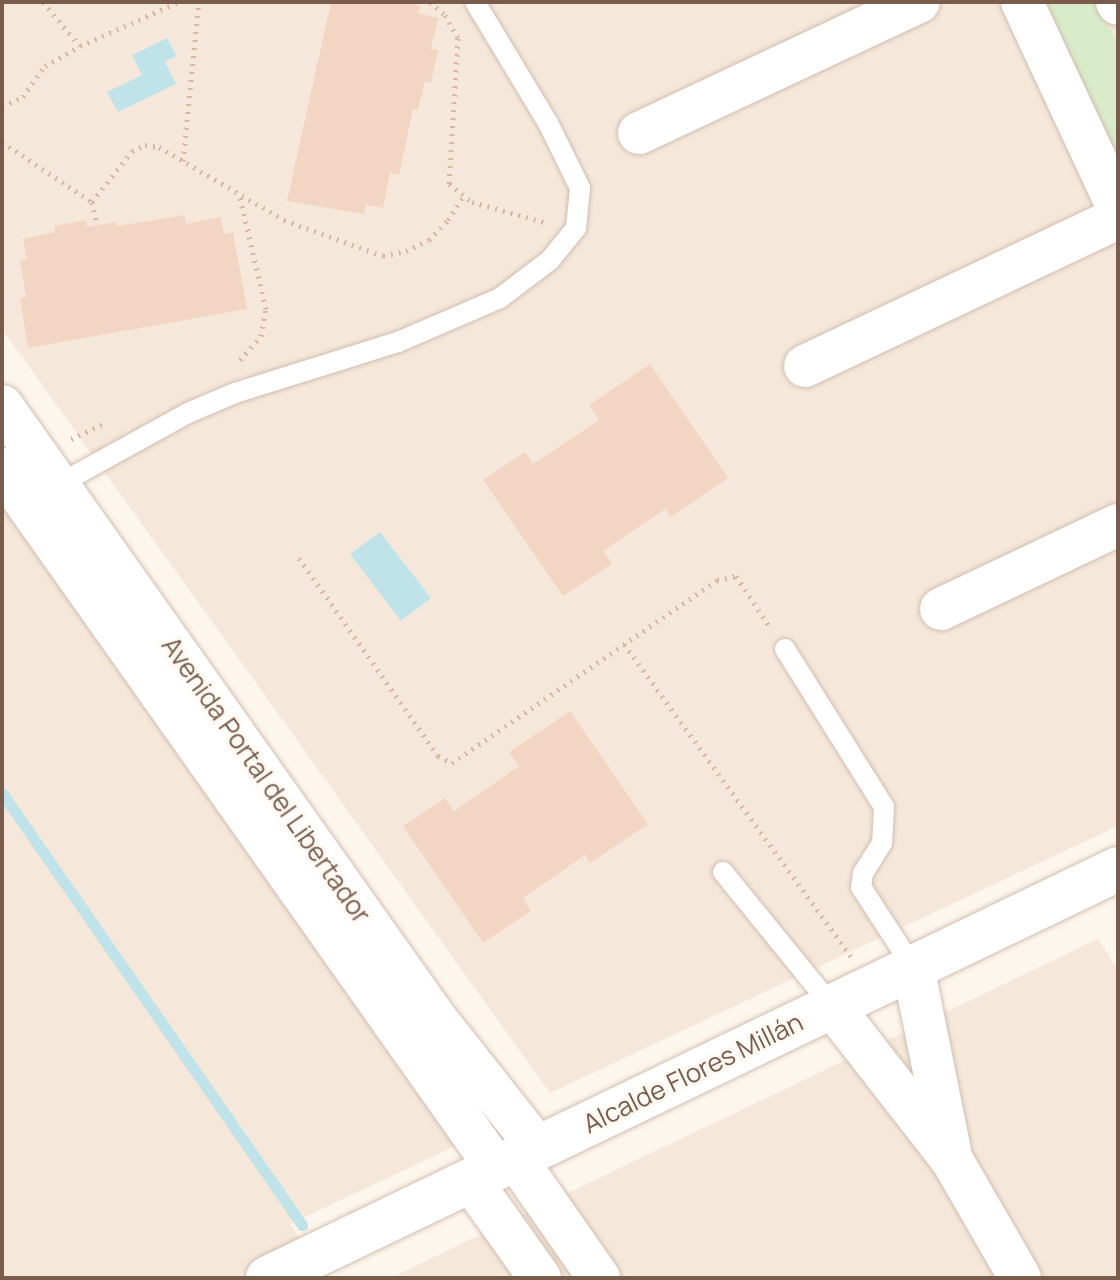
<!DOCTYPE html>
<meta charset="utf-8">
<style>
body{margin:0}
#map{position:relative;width:1120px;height:1280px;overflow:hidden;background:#fdf6ec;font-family:Manrope,sans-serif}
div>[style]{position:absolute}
.residential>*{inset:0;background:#f5e8da}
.green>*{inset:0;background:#d8ecc9}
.water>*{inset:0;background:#bfe3e8}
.stream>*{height:11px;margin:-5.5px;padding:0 5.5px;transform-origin:5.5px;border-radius:5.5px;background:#bfe3e8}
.building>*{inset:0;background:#f3d5c3}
.path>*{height:5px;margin-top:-2.5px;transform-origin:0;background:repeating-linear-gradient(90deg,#d9b8a5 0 2px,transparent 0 8px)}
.roads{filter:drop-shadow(0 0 2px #d1beb0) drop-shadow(0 0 2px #d1beb0)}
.service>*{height:20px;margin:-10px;padding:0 10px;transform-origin:10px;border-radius:10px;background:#fff}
.minor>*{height:42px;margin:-21px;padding:0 21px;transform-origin:21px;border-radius:21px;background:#fff}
.tertiary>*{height:44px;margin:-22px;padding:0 22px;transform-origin:22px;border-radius:22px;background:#fff}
span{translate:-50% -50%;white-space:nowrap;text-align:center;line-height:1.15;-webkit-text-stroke:7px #fffaf3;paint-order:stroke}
.street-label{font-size:26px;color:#7a5c4d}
.frame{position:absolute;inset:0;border:4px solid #7a5c4d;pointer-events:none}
</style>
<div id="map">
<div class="residential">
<div style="clip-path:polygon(2px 2px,1118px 2px,1118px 826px,550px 1093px,2px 329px)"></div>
<div style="clip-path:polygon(2px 439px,481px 1134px,290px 1224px,326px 1278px,2px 1278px)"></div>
<div style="clip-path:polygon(1098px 939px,1118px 970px,1118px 1278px,390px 1278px)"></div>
</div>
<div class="green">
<div style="clip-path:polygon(1044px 2px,1096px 2px,1118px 44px,1118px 169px)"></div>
</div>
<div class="water">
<div style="clip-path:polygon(167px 38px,176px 56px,165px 62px,176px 84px,118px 112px,107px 92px,142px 75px,132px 55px)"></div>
<div style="clip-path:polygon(380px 532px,431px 598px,401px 621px,350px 554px)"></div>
</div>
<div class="stream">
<div style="left:2px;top:793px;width:526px;rotate:55.22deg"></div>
</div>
<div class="building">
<div style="clip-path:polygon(331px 2px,400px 2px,420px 6px,418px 13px,438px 18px,431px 49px,438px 50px,431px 83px,425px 81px,418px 110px,413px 109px,399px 175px,390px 173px,383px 208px,366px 205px,364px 214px,287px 201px)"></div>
<div style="clip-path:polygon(184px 215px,186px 224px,221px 217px,224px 234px,233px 232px,247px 309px,28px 348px,20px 298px,26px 297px,20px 260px,27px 259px,23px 239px,55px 232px,54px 226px,86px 220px,87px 227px,116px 222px,117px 226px)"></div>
<div style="clip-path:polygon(650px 364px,728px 478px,671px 517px,665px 509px,603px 551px,612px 564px,563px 596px,483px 480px,525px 452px,533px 464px,599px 420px,589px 405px)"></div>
<div style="clip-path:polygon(570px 711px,648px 824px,590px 863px,585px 855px,523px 898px,531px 911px,483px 943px,403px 826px,445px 798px,454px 811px,519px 766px,509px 752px)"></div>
</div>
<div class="path">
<div style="left:43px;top:2px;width:57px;rotate:49.9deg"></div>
<div style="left:80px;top:46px;width:108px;rotate:-24deg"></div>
<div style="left:430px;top:2px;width:20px;rotate:41deg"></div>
<div style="left:445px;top:15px;width:26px;rotate:61deg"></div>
<div style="left:458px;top:38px;width:146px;rotate:93.5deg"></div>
<div style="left:449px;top:184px;width:29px;rotate:38deg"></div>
<div style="left:472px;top:202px;width:75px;rotate:15.5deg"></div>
<div style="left:2px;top:106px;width:23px;rotate:-23deg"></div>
<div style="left:23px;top:97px;width:38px;rotate:-55deg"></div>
<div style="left:45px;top:66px;width:40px;rotate:-29.7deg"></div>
<div style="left:2px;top:142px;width:108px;rotate:33.7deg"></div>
<div style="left:92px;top:202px;width:19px;rotate:78deg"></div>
<div style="left:183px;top:161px;width:160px;rotate:-84.3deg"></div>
<div style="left:92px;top:202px;width:65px;rotate:-51.9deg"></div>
<div style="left:132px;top:151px;width:14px;rotate:-25deg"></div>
<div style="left:145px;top:145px;width:14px;rotate:8deg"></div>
<div style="left:159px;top:147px;width:145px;rotate:30.3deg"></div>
<div style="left:284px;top:220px;width:105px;rotate:20deg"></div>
<div style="left:383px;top:256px;width:24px;rotate:-12deg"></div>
<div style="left:406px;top:251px;width:25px;rotate:-26deg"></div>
<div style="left:429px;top:240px;width:28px;rotate:-46deg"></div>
<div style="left:448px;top:220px;width:27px;rotate:-57deg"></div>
<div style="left:240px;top:360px;width:32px;rotate:-49deg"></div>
<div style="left:261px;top:336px;width:27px;rotate:-80deg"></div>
<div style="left:266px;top:309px;width:115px;rotate:-103.1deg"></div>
<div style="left:71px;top:439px;width:38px;rotate:-25deg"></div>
<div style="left:299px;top:558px;width:242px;rotate:54.9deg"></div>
<div style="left:438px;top:756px;width:16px;rotate:27deg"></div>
<div style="left:452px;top:763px;width:322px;rotate:-34.6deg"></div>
<div style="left:717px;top:580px;width:19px;rotate:-12deg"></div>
<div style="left:736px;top:576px;width:64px;rotate:56.6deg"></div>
<div style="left:624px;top:644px;width:386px;rotate:54deg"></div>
</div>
<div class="roads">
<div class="service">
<div style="left:54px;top:487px;width:153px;rotate:-28.9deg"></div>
<div style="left:188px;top:413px;width:51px;rotate:-23.1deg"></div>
<div style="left:235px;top:393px;width:171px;rotate:-17.4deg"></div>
<div style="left:398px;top:342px;width:111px;rotate:-23.3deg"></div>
<div style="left:500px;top:298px;width:63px;rotate:-37.2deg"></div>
<div style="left:550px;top:260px;width:41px;rotate:-50.9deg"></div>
<div style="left:576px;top:228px;width:40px;rotate:-84.3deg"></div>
<div style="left:580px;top:188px;width:72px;rotate:-116.2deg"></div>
<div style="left:548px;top:123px;width:141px;rotate:-121.1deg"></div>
<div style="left:785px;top:649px;width:186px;rotate:57.9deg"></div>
<div style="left:884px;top:807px;width:36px;rotate:93deg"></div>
<div style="left:882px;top:843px;width:36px;rotate:122deg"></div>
<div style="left:863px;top:873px;width:14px;rotate:98deg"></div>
<div style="left:861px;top:887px;width:95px;rotate:57deg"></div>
<div style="left:723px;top:872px;width:173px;rotate:50.9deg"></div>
</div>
<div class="minor">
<div style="left:1022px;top:2px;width:227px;rotate:65deg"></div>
<div style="left:1117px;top:2px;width:2px;rotate:63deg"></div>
<div style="left:639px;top:133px;width:309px;rotate:-25.1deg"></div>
<div style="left:805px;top:366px;width:346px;rotate:-25.3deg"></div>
<div style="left:2px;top:406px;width:751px;rotate:54.7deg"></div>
<div style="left:436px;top:1019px;width:164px;rotate:51.7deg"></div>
<div style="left:2px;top:469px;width:857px;rotate:54.73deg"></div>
<div style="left:941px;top:609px;width:196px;rotate:-25.4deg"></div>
<div style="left:913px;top:967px;width:188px;rotate:78.6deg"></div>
<div style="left:832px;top:1006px;width:195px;rotate:52.1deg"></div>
<div style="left:952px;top:1160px;width:136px;rotate:60deg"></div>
<div style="left:516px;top:1159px;width:145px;rotate:55.1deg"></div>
<div style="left:471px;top:1181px;width:119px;rotate:54.6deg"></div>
</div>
<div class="tertiary">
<div style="left:268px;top:1278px;width:943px;rotate:-25.7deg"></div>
</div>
</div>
<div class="street-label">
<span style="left:266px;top:780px;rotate:55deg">Avenida Portal del Libertador</span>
<span style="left:693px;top:1073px;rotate:-26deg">Alcalde Flores Millán</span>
</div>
<div class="frame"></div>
</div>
